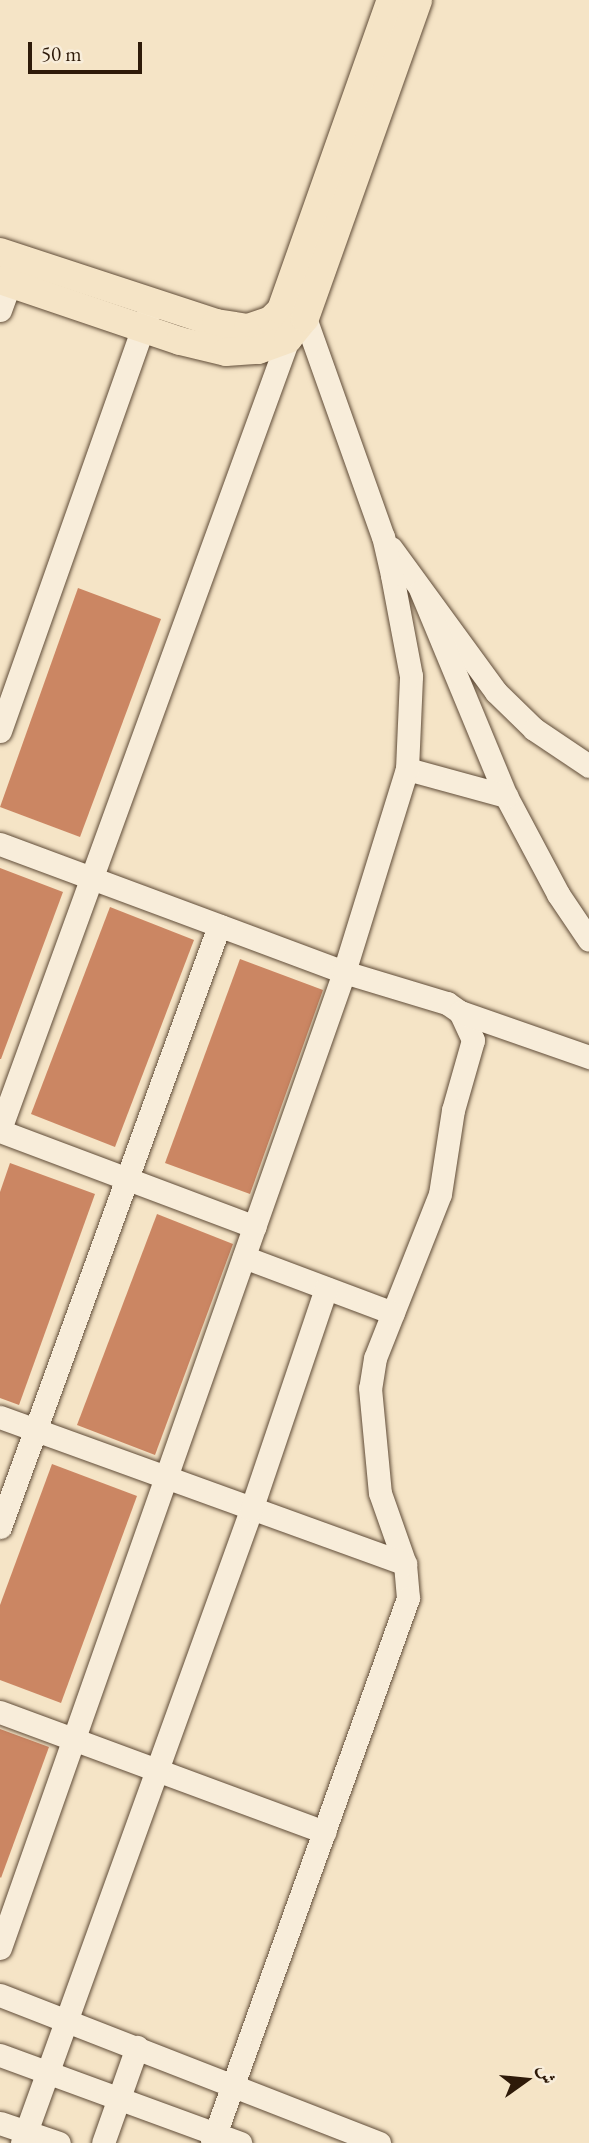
<!DOCTYPE html>
<meta charset="utf-8">
<style>
body{margin:0}
#map{position:relative;width:589px;height:2143px;overflow:hidden;background:#f5e4c6;font-family:"EB Garamond",Amiri,serif}
div>[style]{position:absolute}
.building>*{inset:0;background:#cb8663}
.roads{filter:drop-shadow(0 0 2px #604c38) drop-shadow(0 0 2px #604c38)}
.minor>*{height:23px;margin:-11.5px;padding:0 11.5px;transform-origin:11.5px;border-radius:11.5px;background:#f8edda}
.major>*{height:28px;margin:-14px;padding:0 14px;transform-origin:14px;border-radius:14px;background:#f5e4c6}
span{translate:-50% -50%;white-space:nowrap;text-align:center;line-height:1.15;-webkit-text-stroke:6px #f8edda;paint-order:stroke}
.north{position:absolute;left:491px;top:2045px;width:70px;height:70px;-webkit-text-stroke:5px #f8edda;paint-order:stroke;rotate:75deg;font-size:19px;font-weight:700;line-height:28px;text-align:center;color:#2e1a09}
.north::after{content:'';display:block;margin:auto;width:24px;height:32px;background:#2e1a09;clip-path:polygon(50% 0,100% 100%,50% 72%,0 100%)}
.scale{position:absolute;left:28px;top:42px;width:114px;height:32px;box-sizing:border-box;border:4px solid #2e1a09;border-top:0;padding-left:9px;font-size:21px;line-height:24px;white-space:nowrap;color:#2e1a09;-webkit-text-stroke:5px #f8edda;paint-order:stroke}
</style>
<div id="map">
<div class="building">
<div style="clip-path:polygon(78px 588px,161px 619px,80px 837px,0 807px)"></div>
<div style="clip-path:polygon(0 868px,63px 892px,1px 1059px,0 1059px)"></div>
<div style="clip-path:polygon(110px 907px,194px 940px,115px 1147px,31px 1114px)"></div>
<div style="clip-path:polygon(240px 959px,323px 990px,250px 1194px,165px 1163px)"></div>
<div style="clip-path:polygon(10px 1163px,95px 1194px,19px 1405px,0 1398px,0 1192px)"></div>
<div style="clip-path:polygon(157px 1214px,233px 1244px,155px 1455px,77px 1425px)"></div>
<div style="clip-path:polygon(52px 1464px,137px 1496px,61px 1703px,0 1680px,0 1605px)"></div>
<div style="clip-path:polygon(0 1729px,49px 1747px,1px 1878px,0 1877px)"></div>
</div>
<div class="roads">
<div class="minor">
<div style="left:0;top:310px;width:29px;rotate:-70deg"></div>
<div style="left:391px;top:548px;width:178px;rotate:53.9deg"></div>
<div style="left:496px;top:692px;width:53px;rotate:44.2deg"></div>
<div style="left:534px;top:729px;width:66px;rotate:33.9deg"></div>
<div style="left:421px;top:591px;width:222px;rotate:67.5deg"></div>
<div style="left:506px;top:796px;width:111px;rotate:62deg"></div>
<div style="left:558px;top:894px;width:55px;rotate:56deg"></div>
<div style="left:0;top:731px;width:442px;rotate:-70.5deg"></div>
<div style="left:407px;top:769px;width:103px;rotate:15.3deg"></div>
<div style="left:0;top:844px;width:367px;rotate:20.4deg"></div>
<div style="left:344px;top:972px;width:108px;rotate:16.8deg"></div>
<div style="left:447px;top:1003px;width:16px;rotate:35deg"></div>
<div style="left:460px;top:1012px;width:31px;rotate:65deg"></div>
<div style="left:473px;top:1040px;width:73px;rotate:105.9deg"></div>
<div style="left:453px;top:1110px;width:85px;rotate:98.8deg"></div>
<div style="left:440px;top:1194px;width:176px;rotate:111.6deg"></div>
<div style="left:375px;top:1358px;width:30px;rotate:99deg"></div>
<div style="left:370px;top:1388px;width:105px;rotate:84.6deg"></div>
<div style="left:380px;top:1493px;width:75px;rotate:70.6deg"></div>
<div style="left:405px;top:1564px;width:34px;rotate:85deg"></div>
<div style="left:408px;top:1598px;width:579px;rotate:109.78deg"></div>
<div style="left:460px;top:1012px;width:137px;rotate:19.2deg"></div>
<div style="left:0;top:1129px;width:841px;rotate:-69.97deg"></div>
<div style="left:288px;top:339px;width:10px;rotate:-107deg"></div>
<div style="left:0;top:1131px;width:272px;rotate:20.6deg"></div>
<div style="left:244px;top:1257px;width:159px;rotate:20.6deg"></div>
<div style="left:0;top:1417px;width:431px;rotate:19.9deg"></div>
<div style="left:0;top:1527px;width:640px;rotate:-69.98deg"></div>
<div style="left:0;top:1712px;width:346px;rotate:20.3deg"></div>
<div style="left:0;top:1948px;width:1035px;rotate:-70.58deg"></div>
<div style="left:344px;top:972px;width:213px;rotate:-72.8deg"></div>
<div style="left:407px;top:769px;width:93px;rotate:-87.5deg"></div>
<div style="left:411px;top:676px;width:103px;rotate:-100.7deg"></div>
<div style="left:392px;top:575px;width:39px;rotate:-103deg"></div>
<div style="left:383px;top:537px;width:232px;rotate:-109.6deg"></div>
<div style="left:0;top:1995px;width:407px;rotate:21.3deg"></div>
<div style="left:0;top:2055px;width:256px;rotate:20.1deg"></div>
<div style="left:0;top:2123px;width:62px;rotate:18.7deg"></div>
<div style="left:22px;top:2143px;width:673px;rotate:-70.11deg"></div>
<div style="left:251px;top:1510px;width:234px;rotate:-71.3deg"></div>
<div style="left:103px;top:2143px;width:102px;rotate:-70.5deg"></div>
</div>
<div class="major">
<div style="left:0;top:252px;width:227px;rotate:18.2deg"></div>
<div style="left:216px;top:323px;width:32px;rotate:9deg"></div>
<div style="left:248px;top:328px;width:24px;rotate:-19deg"></div>
<div style="left:271px;top:320px;width:14px;rotate:-45deg"></div>
<div style="left:281px;top:310px;width:329px;rotate:-70.5deg"></div>
<div style="left:0;top:280px;width:190px;rotate:18.7deg"></div>
<div style="left:180px;top:341px;width:47px;rotate:13.4deg"></div>
<div style="left:226px;top:352px;width:32px;rotate:-4deg"></div>
<div style="left:258px;top:350px;width:32px;rotate:-20deg"></div>
<div style="left:288px;top:339px;width:27px;rotate:-51deg"></div>
<div style="left:305px;top:318px;width:337px;rotate:-70.4deg"></div>
</div>
</div>
<div class="north">ش</div>
<div class="scale">50 m</div>
</div>
